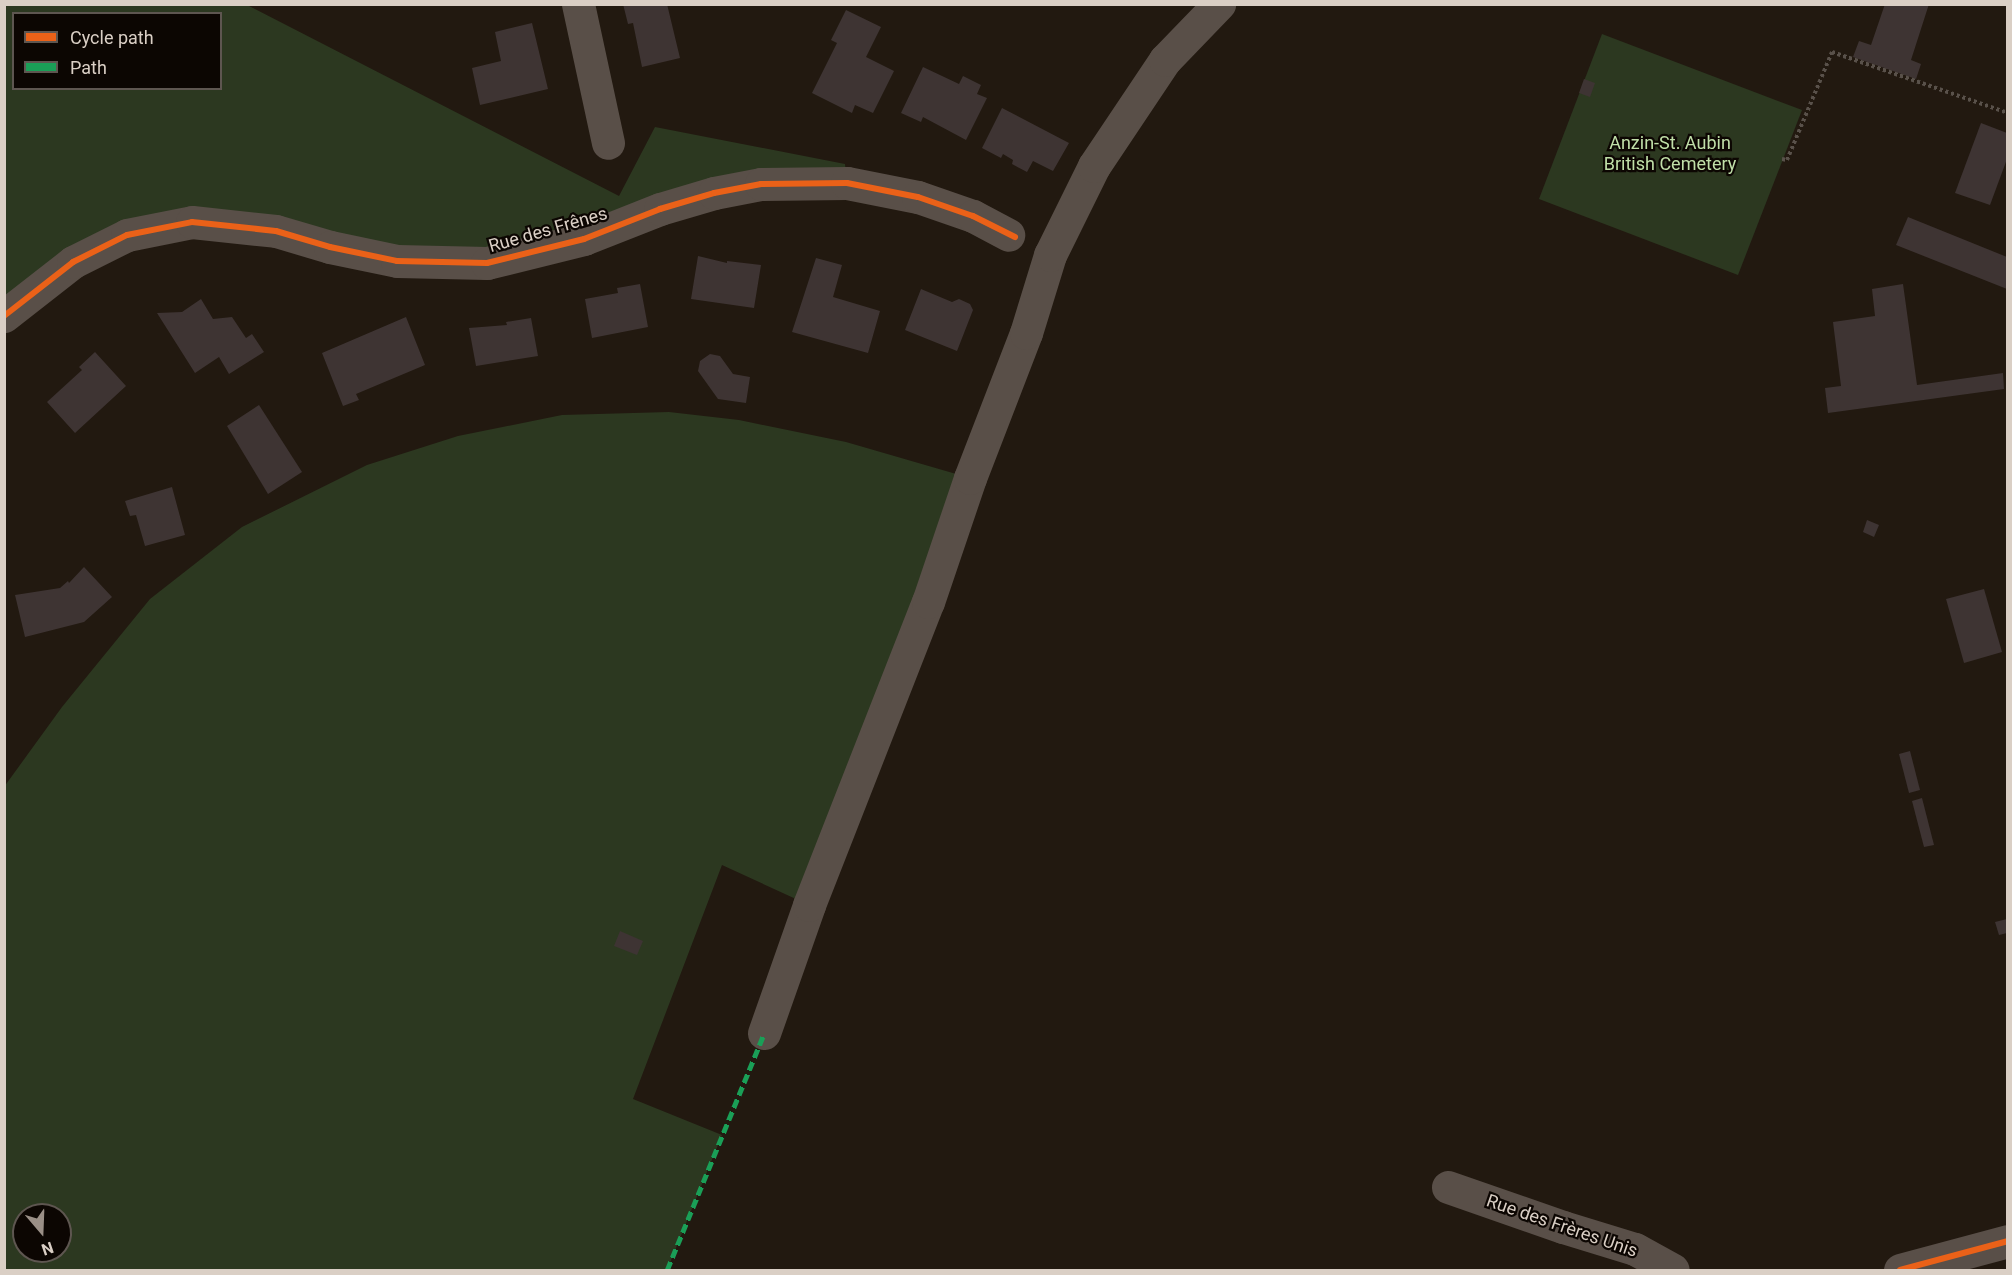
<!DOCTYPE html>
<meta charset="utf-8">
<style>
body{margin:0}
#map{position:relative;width:2012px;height:1275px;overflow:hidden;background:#221910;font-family:Roboto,sans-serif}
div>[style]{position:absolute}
.green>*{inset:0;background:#2c3820}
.building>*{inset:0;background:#3e3433}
.path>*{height:4px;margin-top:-2px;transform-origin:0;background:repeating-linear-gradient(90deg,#59514a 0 3px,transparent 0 6px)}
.minor>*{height:33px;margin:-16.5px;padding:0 16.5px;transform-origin:16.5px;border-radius:16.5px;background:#594f48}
.quiet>*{height:4.5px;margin-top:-2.25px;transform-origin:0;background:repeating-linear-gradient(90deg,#1a9f57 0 9px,transparent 0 13.5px)}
.cycleway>*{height:6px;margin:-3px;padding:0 3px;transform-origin:3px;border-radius:3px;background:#ea6118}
span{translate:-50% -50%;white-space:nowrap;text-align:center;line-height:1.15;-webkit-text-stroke:4.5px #0c0602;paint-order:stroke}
.park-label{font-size:18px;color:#c0dfa8}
.street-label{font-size:18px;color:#dacfc5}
.frame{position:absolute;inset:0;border:6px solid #dacfc5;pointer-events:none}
.legend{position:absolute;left:12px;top:12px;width:210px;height:78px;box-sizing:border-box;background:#0c0602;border:2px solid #5e5650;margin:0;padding:8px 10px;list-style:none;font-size:18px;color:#dacfc5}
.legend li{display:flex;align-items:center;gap:12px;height:30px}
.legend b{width:30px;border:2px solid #5e5650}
.north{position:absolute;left:12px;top:1203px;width:60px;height:60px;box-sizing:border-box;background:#0c0602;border:2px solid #5e5650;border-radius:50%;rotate:161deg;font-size:16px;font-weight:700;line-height:24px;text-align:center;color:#dacfc5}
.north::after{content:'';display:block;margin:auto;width:21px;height:27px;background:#9a8f86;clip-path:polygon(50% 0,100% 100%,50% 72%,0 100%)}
</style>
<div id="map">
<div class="green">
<div style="clip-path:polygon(evenodd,5px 5px,247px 5px,619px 196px,655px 127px,845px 164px,847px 183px,761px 184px,532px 253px,330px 247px,127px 235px,5px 316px,5px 5px,14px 14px,220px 14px,220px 88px,14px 88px,14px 14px)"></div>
<div style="clip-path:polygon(1602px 34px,1802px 110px,1738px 275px,1539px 199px)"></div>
<div style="clip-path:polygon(evenodd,669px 412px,739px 420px,846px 442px,970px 478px,809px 905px,722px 865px,633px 1099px,722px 1135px,667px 1270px,5px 1270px,4px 787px,62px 707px,150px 599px,242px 527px,367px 465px,458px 436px,562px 415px,669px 412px,24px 1215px,60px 1215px,60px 1251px,24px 1251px,24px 1215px)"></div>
</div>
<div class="building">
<div style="clip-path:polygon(623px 4px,667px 4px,680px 58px,642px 67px,633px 23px,628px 24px)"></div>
<div style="clip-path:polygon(1885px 4px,1929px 4px,1911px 60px,1921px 64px,1916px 79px,1853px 57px,1859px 41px,1871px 45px)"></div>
<div style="clip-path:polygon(846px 10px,881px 27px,866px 57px,894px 71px,873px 113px,855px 105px,852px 113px,812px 93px,837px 43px,831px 40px)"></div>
<div style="clip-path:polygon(532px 23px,548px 89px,480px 105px,472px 68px,501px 61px,495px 32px)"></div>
<div style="clip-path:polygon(923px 67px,959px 84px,963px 76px,981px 85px,977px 94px,987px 98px,966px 140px,923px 117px,921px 122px,901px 113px)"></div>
<div style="clip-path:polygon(1584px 79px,1595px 83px,1590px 97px,1579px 93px)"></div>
<div style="clip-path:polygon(1002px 108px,1069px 143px,1053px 171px,1033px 161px,1027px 172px,1012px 164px,1013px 160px,1003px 154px,1001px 158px,982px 148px)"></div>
<div style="clip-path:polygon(1981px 123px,2007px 133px,2007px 159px,1990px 205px,1955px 193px)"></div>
<div style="clip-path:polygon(1908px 217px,2007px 257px,2007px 289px,1896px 245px)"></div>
<div style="clip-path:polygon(698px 256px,727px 263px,727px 261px,761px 265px,754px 308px,691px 299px)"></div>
<div style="clip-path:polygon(816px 258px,842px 265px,833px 297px,880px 311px,868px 353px,792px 332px)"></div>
<div style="clip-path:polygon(640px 284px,648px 327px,592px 338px,585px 299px,618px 293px,617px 288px)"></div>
<div style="clip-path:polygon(1903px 284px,1917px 385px,2003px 373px,2004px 389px,1828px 413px,1825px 388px,1841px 386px,1833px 322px,1875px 316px,1872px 289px)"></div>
<div style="clip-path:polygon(921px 289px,952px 302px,959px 299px,970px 304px,973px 310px,957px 351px,905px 330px)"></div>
<div style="clip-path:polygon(201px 299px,213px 319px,232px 317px,246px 338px,252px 334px,264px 352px,229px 374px,219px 357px,195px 373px,157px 313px,182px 312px)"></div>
<div style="clip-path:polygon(406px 317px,425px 365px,356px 394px,359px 400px,343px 406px,322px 353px)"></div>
<div style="clip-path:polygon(531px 318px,538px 356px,476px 366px,469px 328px,507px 325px,506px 322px)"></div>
<div style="clip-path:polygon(95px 352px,126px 386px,75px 433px,47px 402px,82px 370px,79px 367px)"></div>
<div style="clip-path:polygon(710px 354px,720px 356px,733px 374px,750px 377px,746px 403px,718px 399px,698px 371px,700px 361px)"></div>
<div style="clip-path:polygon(259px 405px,302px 472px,268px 494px,227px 426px)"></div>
<div style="clip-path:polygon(172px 487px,185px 535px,145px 546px,136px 515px,130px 516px,125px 501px)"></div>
<div style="clip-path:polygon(1867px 520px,1879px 525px,1874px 537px,1863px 532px)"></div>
<div style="clip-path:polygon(84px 567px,112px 597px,84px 622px,25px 637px,15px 595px,60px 588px,68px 581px,69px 583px)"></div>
<div style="clip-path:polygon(1984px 589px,2002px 652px,1964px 663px,1946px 599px)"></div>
<div style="clip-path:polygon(1910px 751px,1920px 790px,1909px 793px,1899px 754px)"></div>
<div style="clip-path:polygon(1922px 798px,1934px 845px,1924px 847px,1912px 801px)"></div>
<div style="clip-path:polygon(2007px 919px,2007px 933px,1999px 935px,1995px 922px)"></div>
<div style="clip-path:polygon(620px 931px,643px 941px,637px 955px,614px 946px)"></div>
</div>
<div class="path">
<div style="left:1782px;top:159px;width:5px;rotate:11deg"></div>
<div style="left:1787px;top:160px;width:117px;rotate:-67.4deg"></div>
<div style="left:1832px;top:52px;width:186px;rotate:19.1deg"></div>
</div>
<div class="minor">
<div style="left:578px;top:4px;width:142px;rotate:77.8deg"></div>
<div style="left:4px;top:316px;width:88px;rotate:-38deg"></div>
<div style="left:73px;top:262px;width:60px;rotate:-26.6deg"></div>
<div style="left:127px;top:235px;width:66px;rotate:-11.3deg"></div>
<div style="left:192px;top:222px;width:84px;rotate:6.1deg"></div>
<div style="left:276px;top:231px;width:56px;rotate:16.5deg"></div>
<div style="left:330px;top:247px;width:68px;rotate:11.8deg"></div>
<div style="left:397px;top:261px;width:90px;rotate:1.3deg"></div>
<div style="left:487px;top:263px;width:100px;rotate:-13.9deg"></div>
<div style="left:584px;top:239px;width:82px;rotate:-21.5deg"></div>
<div style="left:660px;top:209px;width:56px;rotate:-16.5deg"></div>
<div style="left:714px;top:193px;width:48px;rotate:-10.8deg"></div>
<div style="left:761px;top:184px;width:86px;rotate:-0.7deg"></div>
<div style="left:847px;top:183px;width:72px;rotate:11.2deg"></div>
<div style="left:918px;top:197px;width:58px;rotate:19.1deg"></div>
<div style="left:973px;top:216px;width:40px;rotate:28deg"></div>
<div style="left:764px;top:1033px;width:136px;rotate:-70.6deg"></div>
<div style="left:809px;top:905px;width:326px;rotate:-68.6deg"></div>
<div style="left:928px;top:602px;width:131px;rotate:-71.3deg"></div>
<div style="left:970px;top:478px;width:155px;rotate:-68.9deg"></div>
<div style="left:1026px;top:333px;width:82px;rotate:-72.9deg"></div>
<div style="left:1050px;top:255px;width:99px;rotate:-63.7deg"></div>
<div style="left:1094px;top:166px;width:128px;rotate:-56.2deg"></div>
<div style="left:1165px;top:60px;width:78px;rotate:-46deg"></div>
<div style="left:1448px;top:1187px;width:122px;rotate:19.2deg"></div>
<div style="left:1563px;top:1227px;width:75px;rotate:17deg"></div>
<div style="left:1635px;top:1249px;width:43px;rotate:28.9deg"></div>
<div style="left:1900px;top:1270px;width:112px;rotate:-15deg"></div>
</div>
<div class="quiet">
<div style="left:667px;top:1270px;width:256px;rotate:-67.7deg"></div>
</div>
<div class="cycleway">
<div style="left:4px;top:316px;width:88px;rotate:-38deg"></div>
<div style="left:73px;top:262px;width:60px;rotate:-26.6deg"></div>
<div style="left:127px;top:235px;width:66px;rotate:-11.3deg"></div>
<div style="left:192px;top:222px;width:84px;rotate:6.1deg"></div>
<div style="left:276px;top:231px;width:56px;rotate:16.5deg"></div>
<div style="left:330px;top:247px;width:68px;rotate:11.8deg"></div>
<div style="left:397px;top:261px;width:90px;rotate:1.3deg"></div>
<div style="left:487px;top:263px;width:100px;rotate:-13.9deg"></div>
<div style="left:584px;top:239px;width:82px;rotate:-21.5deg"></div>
<div style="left:660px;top:209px;width:56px;rotate:-16.5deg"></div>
<div style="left:714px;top:193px;width:48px;rotate:-10.8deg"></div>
<div style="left:761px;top:184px;width:86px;rotate:-0.7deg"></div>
<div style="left:847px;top:183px;width:72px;rotate:11.2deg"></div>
<div style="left:918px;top:197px;width:58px;rotate:19.1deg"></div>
<div style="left:973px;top:216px;width:47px;rotate:26.6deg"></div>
<div style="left:1900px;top:1270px;width:112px;rotate:-15deg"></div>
</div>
<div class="park-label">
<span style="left:1670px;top:154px">Anzin-St. Aubin<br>British Cemetery</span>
</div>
<div class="street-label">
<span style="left:548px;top:230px;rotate:-16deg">Rue des Frênes</span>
<span style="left:1562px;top:1226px;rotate:19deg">Rue des Frères Unis</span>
</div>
<div class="frame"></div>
<ul class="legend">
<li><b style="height:8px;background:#ea6118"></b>Cycle path</li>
<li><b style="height:8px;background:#1a9f57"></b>Path</li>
</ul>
<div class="north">N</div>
</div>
